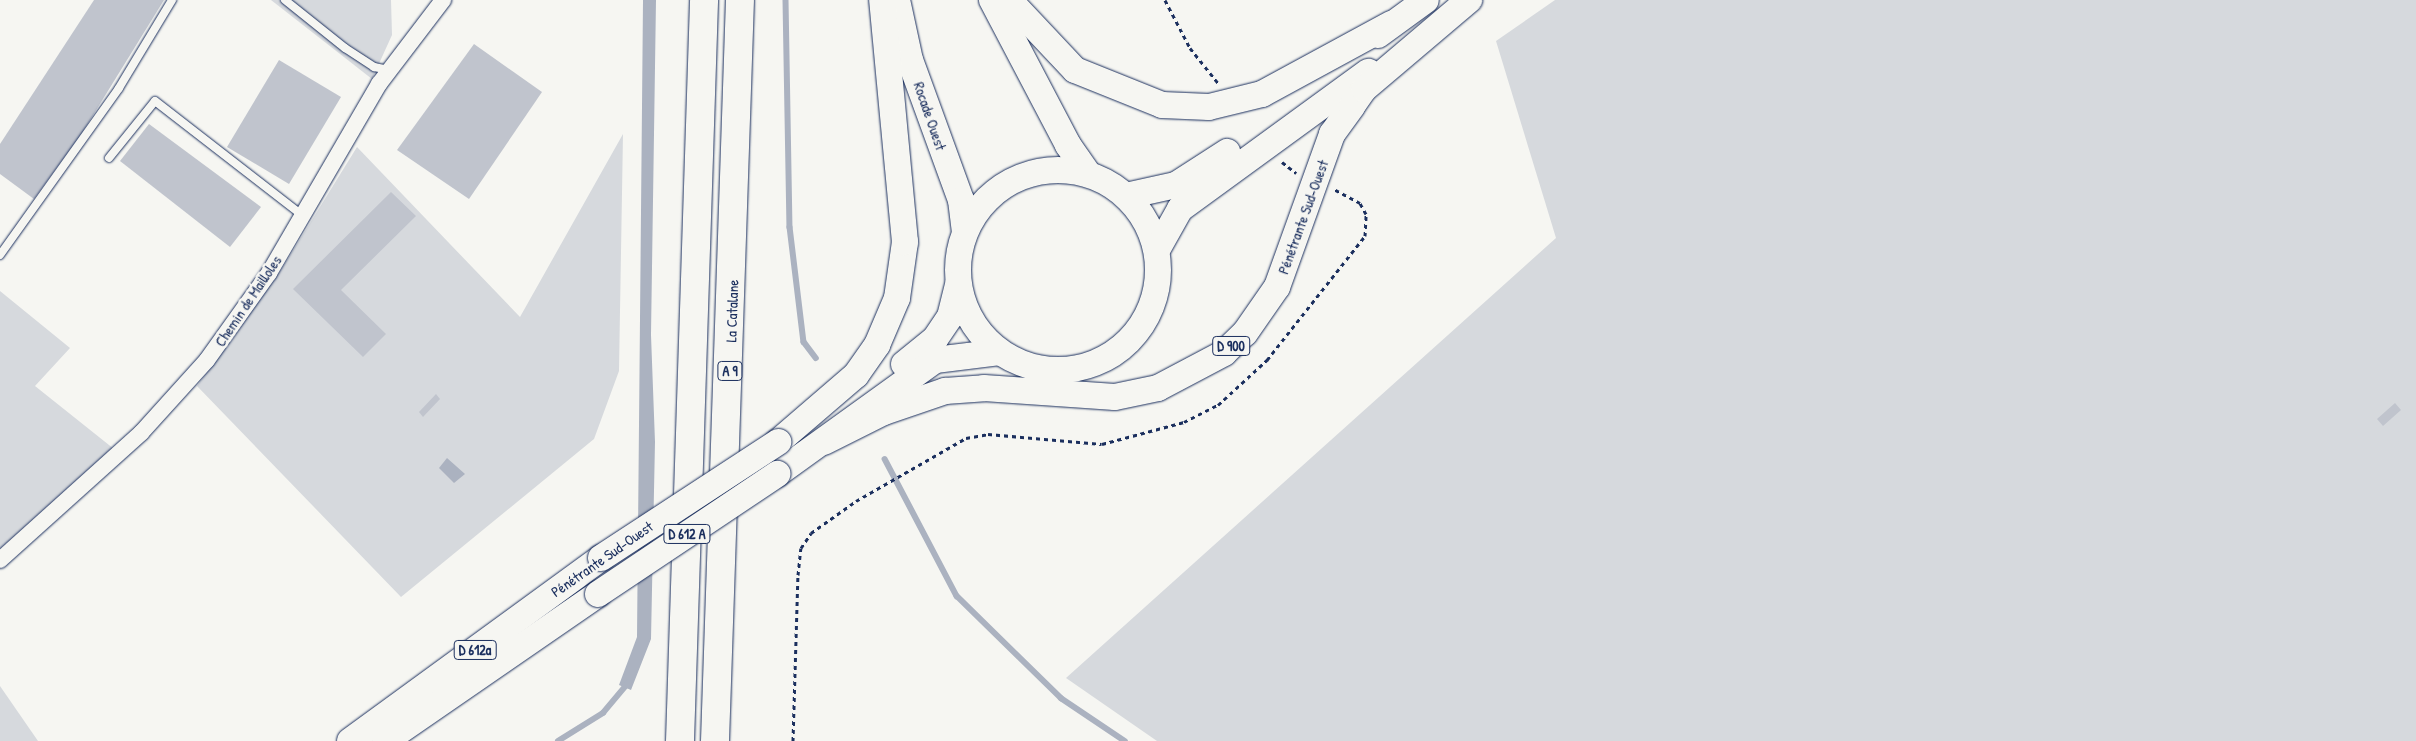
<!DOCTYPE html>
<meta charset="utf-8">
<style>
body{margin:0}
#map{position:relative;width:2416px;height:741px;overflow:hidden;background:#f6f6f2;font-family:"Patrick Hand",sans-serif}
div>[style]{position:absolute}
.green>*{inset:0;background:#d6d9dd}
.water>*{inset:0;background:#abb2c0}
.stream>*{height:5.5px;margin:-2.75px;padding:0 2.75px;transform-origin:2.75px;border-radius:2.75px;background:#abb2c0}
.building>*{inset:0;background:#c0c4cd}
.path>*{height:3px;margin-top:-1.5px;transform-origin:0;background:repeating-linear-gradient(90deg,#1b2f5e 0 4px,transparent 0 8px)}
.roads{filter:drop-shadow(0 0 1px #1b2f5e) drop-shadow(0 0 1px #1b2f5e)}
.service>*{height:8px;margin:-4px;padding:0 4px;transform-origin:4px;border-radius:4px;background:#f6f6f2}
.minor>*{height:16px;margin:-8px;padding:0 8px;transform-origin:8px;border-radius:8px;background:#f6f6f2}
.trunk>*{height:26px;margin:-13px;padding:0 13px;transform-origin:13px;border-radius:13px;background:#f6f6f2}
.trunk>.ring{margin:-13px;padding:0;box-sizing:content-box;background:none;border:26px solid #f6f6f2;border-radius:50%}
.motorway>*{height:28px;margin:-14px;padding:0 14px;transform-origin:14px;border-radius:14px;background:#f6f6f2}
.bridges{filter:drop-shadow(0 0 1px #1b2f5e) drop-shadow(0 0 1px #1b2f5e)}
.trunk-bridge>*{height:26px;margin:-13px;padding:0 13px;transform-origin:13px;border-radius:13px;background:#f6f6f2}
span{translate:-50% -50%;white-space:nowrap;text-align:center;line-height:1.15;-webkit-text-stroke:5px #f6f6f2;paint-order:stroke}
.shield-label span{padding:1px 4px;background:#f6f6f2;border:1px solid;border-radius:4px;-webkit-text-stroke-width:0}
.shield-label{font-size:14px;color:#1b2f5e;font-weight:700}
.street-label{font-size:15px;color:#1b2f5e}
</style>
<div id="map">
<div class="green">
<div style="clip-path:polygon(271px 0,391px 0,392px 35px,372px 79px)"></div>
<div style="clip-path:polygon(1555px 0,2416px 0,2416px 741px,1157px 741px,1066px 678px,1556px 238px,1496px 41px)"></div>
<div style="clip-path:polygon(623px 134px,619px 371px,594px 439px,401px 597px,197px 386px,281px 270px,357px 147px,520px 317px)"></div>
<div style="clip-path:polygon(0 291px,70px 348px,35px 386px,114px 449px,0 549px)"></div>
<div style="clip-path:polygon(0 686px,38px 741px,0 741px)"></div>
</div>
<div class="water">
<div style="clip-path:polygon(643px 0,656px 0,651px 335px,655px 442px,651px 639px,631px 690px,619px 685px,637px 637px)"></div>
<div style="clip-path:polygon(447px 458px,465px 474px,454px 483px,439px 468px)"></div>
</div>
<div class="stream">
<div style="left:786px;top:0;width:227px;rotate:89deg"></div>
<div style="left:790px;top:227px;width:116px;rotate:83.1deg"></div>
<div style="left:804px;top:342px;width:20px;rotate:53deg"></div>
<div style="left:885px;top:459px;width:155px;rotate:62.3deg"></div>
<div style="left:957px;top:596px;width:146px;rotate:44.4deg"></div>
<div style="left:1061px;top:698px;width:77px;rotate:33.9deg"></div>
<div style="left:558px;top:741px;width:53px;rotate:-31.9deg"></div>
<div style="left:603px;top:713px;width:39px;rotate:-50deg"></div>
</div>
<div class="building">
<div style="clip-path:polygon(94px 0,164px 0,82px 133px,34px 199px,0 174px,0 144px)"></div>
<div style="clip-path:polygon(474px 44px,542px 92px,469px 199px,397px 150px)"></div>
<div style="clip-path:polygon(279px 60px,341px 97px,289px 184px,227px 147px)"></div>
<div style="clip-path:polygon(149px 124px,261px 207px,230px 247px,120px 161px)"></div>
<div style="clip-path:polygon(391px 192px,416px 216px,341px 290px,386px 334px,363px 357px,293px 289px)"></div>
<div style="clip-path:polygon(436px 394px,440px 399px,423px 417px,419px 412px)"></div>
<div style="clip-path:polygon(2395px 403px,2401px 410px,2383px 426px,2377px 419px)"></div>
</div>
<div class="path">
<div style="left:1165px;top:0;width:54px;rotate:62.5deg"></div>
<div style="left:1190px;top:48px;width:45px;rotate:51.3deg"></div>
<div style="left:1282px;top:162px;width:18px;rotate:38deg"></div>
<div style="left:793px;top:741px;width:166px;rotate:-88.3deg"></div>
<div style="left:798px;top:575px;width:27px;rotate:-84deg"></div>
<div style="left:801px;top:548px;width:18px;rotate:-56deg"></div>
<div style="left:811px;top:533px;width:55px;rotate:-35.4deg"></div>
<div style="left:856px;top:501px;width:127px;rotate:-29.8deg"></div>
<div style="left:966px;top:438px;width:22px;rotate:-10deg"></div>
<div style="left:988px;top:434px;width:114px;rotate:5deg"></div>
<div style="left:1102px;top:444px;width:85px;rotate:-15deg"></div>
<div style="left:1184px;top:422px;width:38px;rotate:-27deg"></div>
<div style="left:1218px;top:405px;width:67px;rotate:-42.6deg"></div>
<div style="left:1267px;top:360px;width:158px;rotate:-51.7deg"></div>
<div style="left:1365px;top:236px;width:22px;rotate:-87deg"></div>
<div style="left:1366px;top:214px;width:13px;rotate:-119deg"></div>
<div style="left:1360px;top:203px;width:30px;rotate:-152deg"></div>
</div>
<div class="roads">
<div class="service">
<div style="left:285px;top:0;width:77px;rotate:38.7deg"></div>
<div style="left:345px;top:48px;width:35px;rotate:33deg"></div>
<div style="left:374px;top:67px;width:15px;rotate:11deg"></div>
<div style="left:109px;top:158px;width:73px;rotate:-51.1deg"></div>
<div style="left:155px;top:101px;width:187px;rotate:37.8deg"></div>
<div style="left:0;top:255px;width:205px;rotate:-54.5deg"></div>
<div style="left:119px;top:88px;width:103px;rotate:-58.9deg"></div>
</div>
<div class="minor">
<div style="left:0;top:560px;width:190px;rotate:-42deg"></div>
<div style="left:141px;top:433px;width:98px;rotate:-47.9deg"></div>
<div style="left:207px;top:360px;width:107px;rotate:-54.5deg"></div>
<div style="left:269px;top:273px;width:219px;rotate:-59.8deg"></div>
<div style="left:379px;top:84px;width:106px;rotate:-52.7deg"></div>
</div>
<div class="trunk">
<div style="left:897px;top:0;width:61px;rotate:77.8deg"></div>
<div style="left:910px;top:60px;width:149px;rotate:70deg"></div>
<div style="left:961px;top:200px;width:31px;rotate:83deg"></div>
<div style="left:992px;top:0;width:164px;rotate:62.3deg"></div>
<div style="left:1068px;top:145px;width:35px;rotate:55deg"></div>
<div style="left:1009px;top:0;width:96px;rotate:46.7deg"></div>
<div style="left:1075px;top:70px;width:94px;rotate:21.9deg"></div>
<div style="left:1162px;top:105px;width:47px;rotate:2.4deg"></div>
<div style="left:1209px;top:107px;width:55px;rotate:-13.8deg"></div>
<div style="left:1262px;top:94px;width:147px;rotate:-28.5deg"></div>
<div style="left:1378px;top:35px;width:59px;rotate:-36.1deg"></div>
<div class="ring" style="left:958px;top:170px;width:174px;height:174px"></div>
<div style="left:1126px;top:196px;width:51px;rotate:-12.4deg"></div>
<div style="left:1176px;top:185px;width:61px;rotate:-32.9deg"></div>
<div style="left:1157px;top:250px;width:47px;rotate:-60.7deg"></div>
<div style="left:1180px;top:209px;width:233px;rotate:-36.1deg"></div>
<div style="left:904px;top:364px;width:40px;rotate:-39deg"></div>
<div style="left:935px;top:339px;width:27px;rotate:-56deg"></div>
<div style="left:950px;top:317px;width:34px;rotate:-76deg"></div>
<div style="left:778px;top:442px;width:103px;rotate:-40.7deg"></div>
<div style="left:856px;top:375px;width:37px;rotate:-55deg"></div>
<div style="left:877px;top:345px;width:51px;rotate:-66.9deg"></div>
<div style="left:897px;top:298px;width:57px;rotate:-81.9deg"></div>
<div style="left:905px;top:242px;width:243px;rotate:-95.4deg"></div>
<div style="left:824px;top:442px;width:67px;rotate:-26.6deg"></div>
<div style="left:884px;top:412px;width:65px;rotate:-19deg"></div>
<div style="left:945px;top:391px;width:39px;rotate:-4deg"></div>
<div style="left:984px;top:388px;width:131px;rotate:3.9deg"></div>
<div style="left:1115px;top:397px;width:44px;rotate:-11.8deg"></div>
<div style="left:1158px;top:388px;width:75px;rotate:-27.9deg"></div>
<div style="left:1224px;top:353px;width:29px;rotate:-44deg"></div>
<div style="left:1245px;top:333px;width:56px;rotate:-55.2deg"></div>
<div style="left:1277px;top:287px;width:163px;rotate:-70.2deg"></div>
<div style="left:1332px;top:134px;width:34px;rotate:-54deg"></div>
<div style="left:1352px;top:106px;width:21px;rotate:-55deg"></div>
<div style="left:1364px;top:89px;width:138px;rotate:-40.3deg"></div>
<div style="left:777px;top:474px;width:195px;rotate:-35.8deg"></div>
<div style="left:935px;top:360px;width:65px;rotate:-7deg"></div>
<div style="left:350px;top:741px;width:311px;rotate:-36.1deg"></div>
<div style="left:385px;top:741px;width:259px;rotate:-34.6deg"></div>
</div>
<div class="motorway">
<div style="left:680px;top:741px;width:741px;rotate:-88.14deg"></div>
<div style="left:715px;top:741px;width:741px;rotate:-88.07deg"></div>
</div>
</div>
<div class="bridges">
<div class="trunk-bridge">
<div style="left:601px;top:558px;width:212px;rotate:-33.2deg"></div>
<div style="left:598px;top:594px;width:216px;rotate:-33.8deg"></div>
</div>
</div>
<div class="shield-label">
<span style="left:1231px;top:346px">D 900</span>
<span style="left:730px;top:371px">A 9</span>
<span style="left:687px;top:534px">D 612 A</span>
<span style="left:475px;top:650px">D 612a</span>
</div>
<div class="street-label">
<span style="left:930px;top:116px;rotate:71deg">Rocade Ouest</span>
<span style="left:1303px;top:217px;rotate:-70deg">Pénétrante Sud-Ouest</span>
<span style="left:248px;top:301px;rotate:-56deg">Chemin de Mailloles</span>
<span style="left:732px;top:311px;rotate:-88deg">La Catalane</span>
<span style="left:602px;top:559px;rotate:-35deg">Pénétrante Sud-Ouest</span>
</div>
</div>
